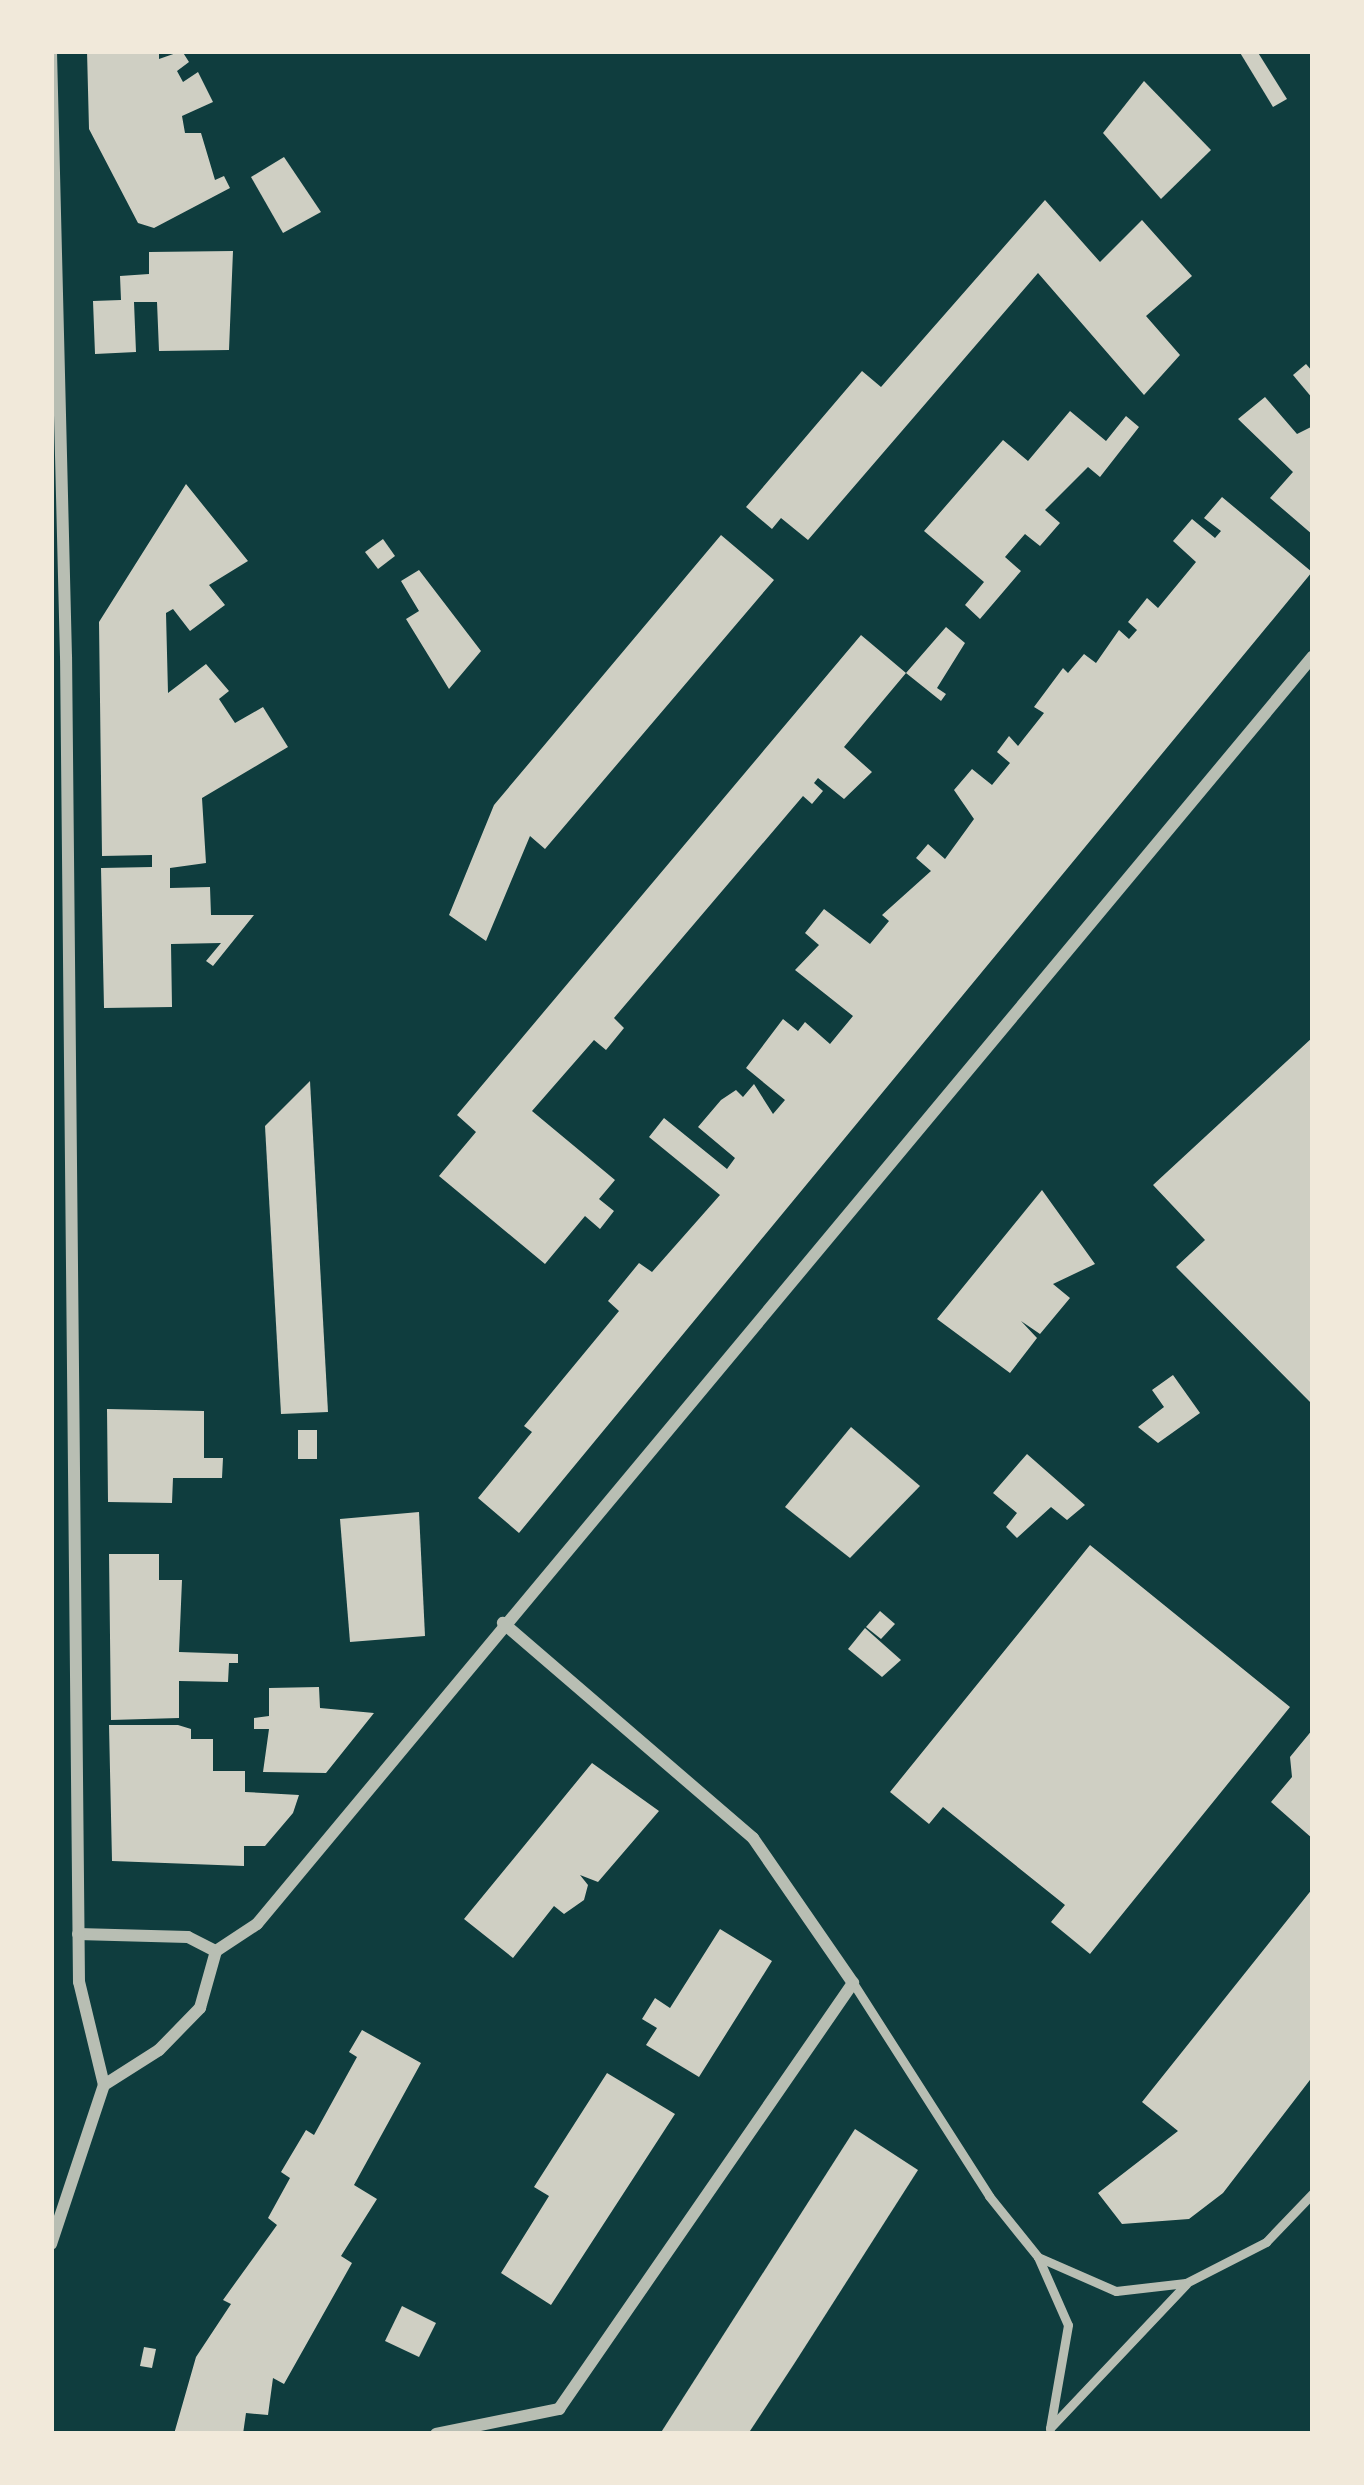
<!DOCTYPE html>
<html>
<head>
<meta charset="utf-8">
<style>
  body { margin:0 }
  #map { position:relative; width:1364px; height:2485px; overflow:hidden; background:#0f3d3e; font-family:Barlow,sans-serif }
  div>[style] { position:absolute }
  [style*='--x'] { left:calc(var(--x)*1px); top:calc(var(--y)*1px); width:calc(var(--w)*1px); rotate:calc(var(--a)*1deg) }
  .building>* { inset:0; background:#cfcfc3 }
  .service>* { height:9px; margin:-4.5px; padding:0 4.5px; transform-origin:4.5px; border-radius:4.5px; background:#b8beb3 }
  .minor>* { height:12px; margin:-6px; padding:0 6px; transform-origin:6px; border-radius:6px; background:#b8beb3 }
  span { translate:-50% -50%; white-space:nowrap; text-align:center; line-height:1.15; -webkit-text-stroke:12px #f1e9da; paint-order:stroke }
  .frame { position:absolute; inset:0; border:54px solid #f1e9da; pointer-events:none }
</style>
</head>
<body>
<div id="map">
  <div class="building">
    <div style="clip-path:polygon(87px 51px,159px 51px,159px 59px,182px 51px,189px 62px,177px 71px,183px 82px,198px 72px,213px 102px,182px 116px,185px 133px,201px 133px,215px 180px,224px 176px,230px 188px,154px 228px,138px 223px,89px 129px)"></div>
    <div style="clip-path:polygon(1239px 51px,1257px 51px,1287px 99px,1273px 107px)"></div>
    <div style="clip-path:polygon(1144px 81px,1211px 150px,1161px 199px,1103px 133px)"></div>
    <div style="clip-path:polygon(284px 157px,321px 212px,283px 233px,251px 177px)"></div>
    <div style="clip-path:polygon(1045px 200px,1100px 262px,1142px 220px,1192px 276px,1146px 316px,1180px 355px,1144px 395px,1038px 273px,808px 540px,781px 518px,772px 529px,746px 507px,862px 371px,881px 387px)"></div>
    <div style="clip-path:polygon(233px 251px,229px 350px,159px 351px,157px 302px,134px 302px,136px 352px,95px 354px,93px 301px,121px 300px,120px 276px,149px 274px,149px 252px)"></div>
    <div style="clip-path:polygon(1306px 364px,1313px 372px,1313px 399px,1293px 375px)"></div>
    <div style="clip-path:polygon(1265px 397px,1297px 434px,1313px 426px,1313px 535px,1270px 498px,1293px 472px,1238px 419px)"></div>
    <div style="clip-path:polygon(1070px 411px,1106px 441px,1126px 416px,1139px 427px,1100px 477px,1088px 467px,1045px 510px,1060px 523px,1040px 546px,1025px 534px,1005px 557px,1021px 571px,980px 619px,965px 605px,984px 582px,924px 531px,1003px 440px,1028px 461px)"></div>
    <div style="clip-path:polygon(186px 484px,248px 561px,209px 585px,225px 605px,190px 631px,173px 609px,166px 613px,168px 693px,206px 664px,229px 691px,219px 699px,235px 723px,263px 707px,288px 747px,202px 798px,206px 863px,170px 868px,170px 888px,210px 887px,211px 915px,254px 915px,213px 966px,206px 961px,221px 943px,171px 944px,172px 1007px,104px 1008px,101px 868px,152px 867px,152px 855px,102px 856px,99px 622px)"></div>
    <div style="clip-path:polygon(1222px 497px,1312px 572px,519px 1533px,478px 1498px,532px 1432px,524px 1426px,619px 1311px,608px 1301px,639px 1263px,652px 1272px,720px 1195px,649px 1137px,664px 1118px,727px 1169px,735px 1158px,698px 1127px,721px 1100px,736px 1090px,743px 1097px,754px 1084px,773px 1114px,785px 1100px,746px 1068px,783px 1019px,798px 1031px,805px 1022px,830px 1044px,853px 1016px,795px 970px,819px 945px,805px 933px,824px 909px,870px 944px,889px 921px,882px 915px,931px 871px,916px 858px,928px 844px,945px 859px,974px 819px,954px 790px,972px 769px,992px 785px,1010px 763px,997px 752px,1009px 736px,1018px 746px,1025px 737px,1044px 713px,1034px 707px,1063px 668px,1068px 673px,1084px 654px,1096px 663px,1119px 630px,1129px 639px,1137px 630px,1128px 622px,1147px 598px,1158px 608px,1196px 562px,1173px 541px,1192px 519px,1215px 538px,1221px 531px,1204px 518px)"></div>
    <div style="clip-path:polygon(721px 535px,774px 580px,545px 849px,530px 836px,486px 941px,449px 915px,494px 805px)"></div>
    <div style="clip-path:polygon(383px 539px,395px 556px,378px 569px,365px 552px)"></div>
    <div style="clip-path:polygon(419px 570px,481px 651px,449px 689px,406px 619px,419px 611px,401px 581px)"></div>
    <div style="clip-path:polygon(946px 627px,965px 643px,937px 688px,946px 694px,941px 701px,906px 673px)"></div>
    <div style="clip-path:polygon(861px 635px,906px 673px,844px 747px,872px 772px,844px 799px,818px 778px,814px 783px,823px 791px,812px 804px,803px 796px,614px 1018px,624px 1028px,606px 1050px,594px 1040px,532px 1111px,615px 1180px,599px 1199px,614px 1211px,600px 1229px,585px 1216px,545px 1264px,439px 1176px,476px 1132px,457px 1115px)"></div>
    <div style="clip-path:polygon(1313px 1037px,1313px 1405px,1176px 1267px,1205px 1240px,1153px 1185px)"></div>
    <div style="clip-path:polygon(310px 1081px,328px 1412px,281px 1414px,265px 1126px)"></div>
    <div style="clip-path:polygon(1042px 1190px,1095px 1264px,1053px 1284px,1070px 1298px,1040px 1334px,1021px 1321px,1037px 1338px,1010px 1373px,937px 1319px)"></div>
    <div style="clip-path:polygon(1173px 1375px,1200px 1413px,1158px 1443px,1138px 1427px,1164px 1407px,1152px 1390px)"></div>
    <div style="clip-path:polygon(107px 1409px,204px 1411px,204px 1458px,223px 1458px,222px 1478px,173px 1478px,172px 1503px,108px 1502px)"></div>
    <div style="clip-path:polygon(851px 1427px,920px 1486px,850px 1558px,785px 1507px)"></div>
    <div style="clip-path:polygon(298px 1430px,317px 1430px,317px 1459px,298px 1459px)"></div>
    <div style="clip-path:polygon(1027px 1454px,1085px 1505px,1067px 1520px,1051px 1507px,1017px 1538px,1006px 1527px,1017px 1513px,993px 1493px)"></div>
    <div style="clip-path:polygon(419px 1512px,425px 1636px,350px 1642px,340px 1519px)"></div>
    <div style="clip-path:polygon(1090px 1545px,1290px 1707px,1090px 1954px,1051px 1922px,1065px 1905px,943px 1807px,929px 1824px,890px 1792px)"></div>
    <div style="clip-path:polygon(109px 1554px,159px 1554px,159px 1580px,182px 1580px,179px 1652px,238px 1654px,238px 1663px,229px 1663px,228px 1682px,179px 1681px,179px 1718px,111px 1720px)"></div>
    <div style="clip-path:polygon(880px 1611px,895px 1624px,881px 1639px,866px 1627px)"></div>
    <div style="clip-path:polygon(865px 1628px,901px 1660px,882px 1677px,848px 1649px)"></div>
    <div style="clip-path:polygon(319px 1687px,320px 1708px,374px 1713px,326px 1773px,263px 1772px,269px 1729px,254px 1729px,254px 1718px,269px 1716px,269px 1688px)"></div>
    <div style="clip-path:polygon(109px 1725px,178px 1725px,191px 1729px,191px 1739px,213px 1739px,213px 1771px,245px 1771px,245px 1792px,299px 1795px,293px 1813px,265px 1846px,244px 1846px,244px 1866px,112px 1861px)"></div>
    <div style="clip-path:polygon(1313px 1729px,1313px 1839px,1271px 1802px,1292px 1777px,1290px 1757px)"></div>
    <div style="clip-path:polygon(592px 1763px,659px 1811px,598px 1882px,580px 1875px,588px 1885px,584px 1900px,564px 1914px,554px 1906px,513px 1958px,464px 1919px)"></div>
    <div style="clip-path:polygon(1313px 1888px,1313px 2076px,1223px 2193px,1189px 2219px,1122px 2224px,1098px 2193px,1178px 2131px,1142px 2102px)"></div>
    <div style="clip-path:polygon(720px 1929px,772px 1961px,699px 2077px,646px 2045px,657px 2028px,642px 2019px,655px 1998px,670px 2008px)"></div>
    <div style="clip-path:polygon(362px 2030px,421px 2063px,354px 2185px,377px 2199px,341px 2256px,352px 2263px,284px 2384px,273px 2378px,268px 2415px,246px 2413px,243px 2434px,174px 2434px,196px 2357px,231px 2304px,223px 2300px,277px 2225px,268px 2218px,290px 2178px,281px 2172px,306px 2130px,314px 2135px,357px 2057px,349px 2052px)"></div>
    <div style="clip-path:polygon(607px 2073px,675px 2114px,551px 2305px,501px 2273px,549px 2196px,534px 2187px)"></div>
    <div style="clip-path:polygon(855px 2129px,918px 2170px,794px 2364px,748px 2434px,660px 2434px)"></div>
    <div style="clip-path:polygon(402px 2306px,436px 2323px,419px 2357px,385px 2341px)"></div>
    <div style="clip-path:polygon(144px 2347px,156px 2349px,152px 2368px,140px 2366px)"></div>
  </div>
  <div class="service">
    <div style="--x:853;--y:1983;--w:253;--a:57.4"></div>
    <div style="--x:989;--y:2196;--w:78;--a:51.2"></div>
    <div style="--x:1038;--y:2257;--w:85;--a:23.6"></div>
    <div style="--x:1116;--y:2291;--w:70;--a:-6.5"></div>
    <div style="--x:1186;--y:2283;--w:90;--a:-27.1"></div>
    <div style="--x:1266;--y:2242;--w:68;--a:-46.2"></div>
    <div style="--x:1038;--y:2257;--w:74;--a:66.2"></div>
    <div style="--x:1068;--y:2325;--w:105;--a:99.9"></div>
    <div style="--x:1050;--y:2428;--w:198;--a:-46.6"></div>
  </div>
  <div class="minor">
    <div style="--x:78;--y:1934;--w:110;--a:1.6"></div>
    <div style="--x:188;--y:1937;--w:31;--a:27"></div>
    <div style="--x:216;--y:1951;--w:49;--a:-33.4"></div>
    <div style="--x:257;--y:1924;--w:1650;--a:-50.21"></div>
    <div style="--x:104;--y:2085;--w:65;--a:-32.5"></div>
    <div style="--x:159;--y:2050;--w:59;--a:-45.7"></div>
    <div style="--x:200;--y:2008;--w:59;--a:-74.3"></div>
    <div style="--x:51;--y:2244;--w:168;--a:-71.6"></div>
    <div style="--x:104;--y:2085;--w:106;--a:-103.6"></div>
    <div style="--x:79;--y:1982;--w:1325;--a:-90.56"></div>
    <div style="--x:66;--y:657;--w:606;--a:-91.42"></div>
    <div style="--x:436;--y:2434;--w:126;--a:-11.5"></div>
    <div style="--x:559;--y:2409;--w:518;--a:-55.39"></div>
    <div style="--x:853;--y:1983;--w:176;--a:-124.6"></div>
    <div style="--x:753;--y:1838;--w:330;--a:-139.3"></div>
  </div>
  <div class="frame"></div>
</div>
</body>
</html>
